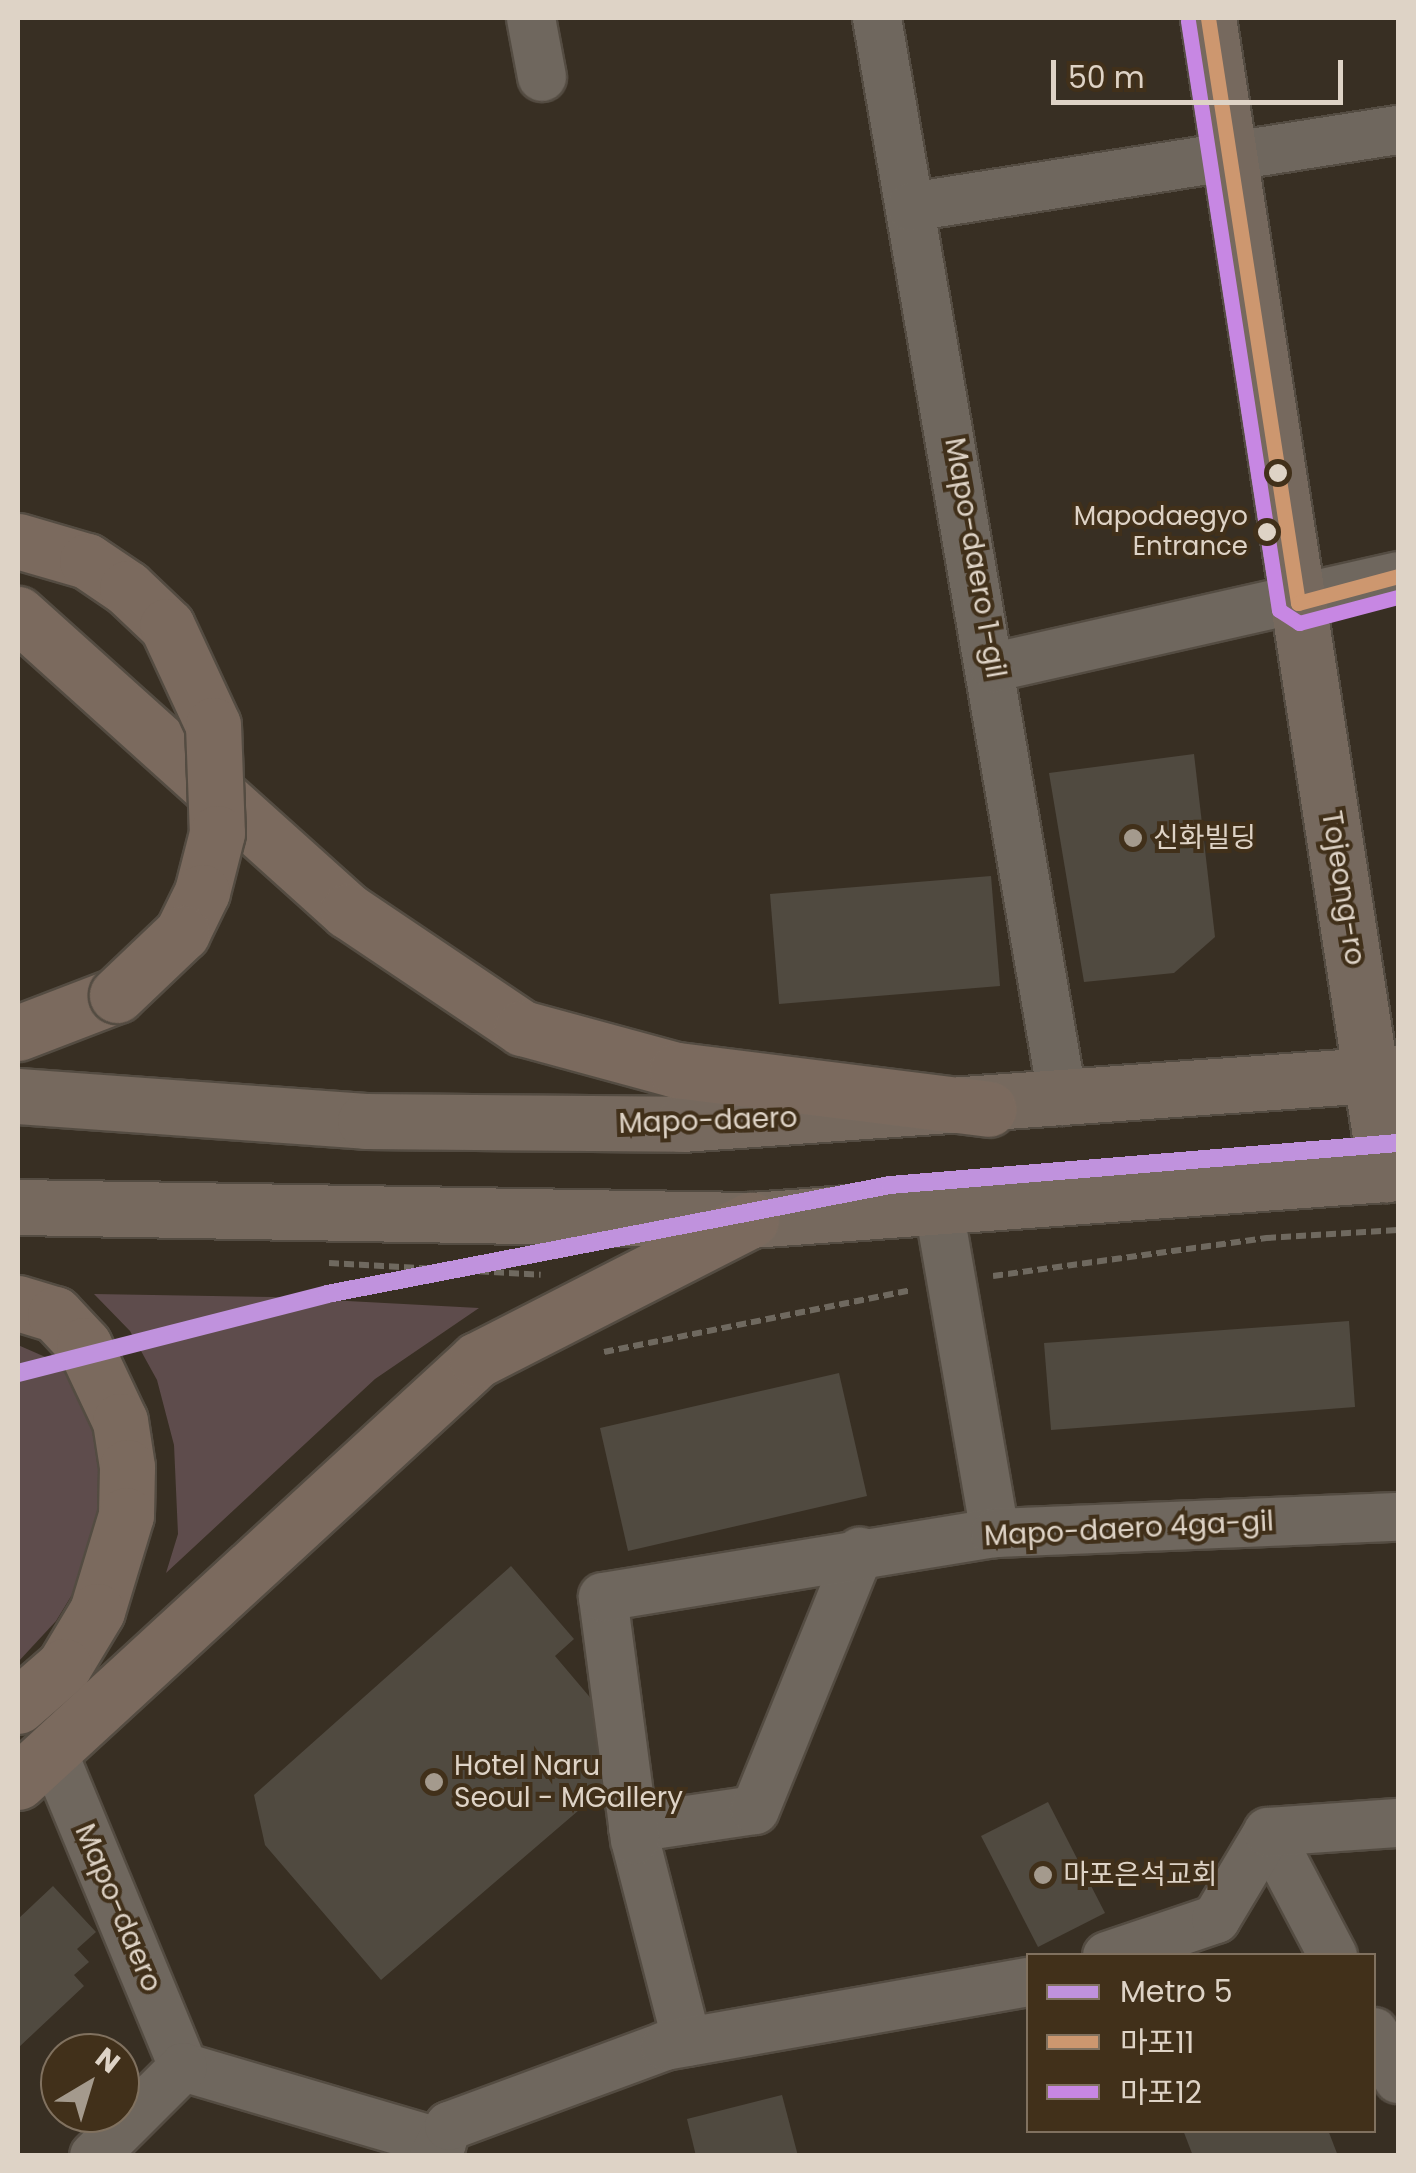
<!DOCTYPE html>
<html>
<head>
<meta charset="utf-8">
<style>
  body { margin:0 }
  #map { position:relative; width:1416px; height:2173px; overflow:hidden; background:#382f23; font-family:Poppins,"Noto Sans KR",sans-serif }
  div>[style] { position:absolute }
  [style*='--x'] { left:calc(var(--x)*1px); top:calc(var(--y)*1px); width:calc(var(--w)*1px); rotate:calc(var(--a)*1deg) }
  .green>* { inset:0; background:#5e4c4c }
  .building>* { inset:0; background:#504a40 }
  .path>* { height:6px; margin-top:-3px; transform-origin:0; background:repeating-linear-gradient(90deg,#6f695f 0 10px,transparent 0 15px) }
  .roads { filter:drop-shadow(2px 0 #544c42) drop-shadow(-2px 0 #544c42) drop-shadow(0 2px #544c42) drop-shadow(0 -2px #544c42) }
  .minor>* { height:48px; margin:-24px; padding:0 24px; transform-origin:24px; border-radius:24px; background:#6f675e }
  .major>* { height:55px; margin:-27.5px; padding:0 27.5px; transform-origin:27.5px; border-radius:27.5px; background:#76695e }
  .highway>* { height:55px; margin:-27.5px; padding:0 27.5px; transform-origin:27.5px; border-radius:27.5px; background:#7b6a5e }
  .bridges { filter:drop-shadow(2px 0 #544c42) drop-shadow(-2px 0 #544c42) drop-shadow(0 2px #544c42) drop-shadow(0 -2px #544c42) }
  .highway-bridge>* { height:55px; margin:-27.5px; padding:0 27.5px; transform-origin:27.5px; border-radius:27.5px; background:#7b6a5e }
  .bus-1>* { height:15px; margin:-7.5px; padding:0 7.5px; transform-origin:7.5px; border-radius:7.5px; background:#cd976f }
  .bus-2>* { height:15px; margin:-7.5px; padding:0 7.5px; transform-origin:7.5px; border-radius:7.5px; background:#c787e3 }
  .metro-1>* { height:18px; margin:-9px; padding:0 9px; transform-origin:9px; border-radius:9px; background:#c092dd }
  .dots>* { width:28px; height:28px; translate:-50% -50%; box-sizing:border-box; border:5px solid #41301a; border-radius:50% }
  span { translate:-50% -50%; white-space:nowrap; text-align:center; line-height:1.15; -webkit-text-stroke:8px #41301a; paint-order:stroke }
  .bus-label { font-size:26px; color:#ded3c6 }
  .right { translate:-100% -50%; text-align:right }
  .street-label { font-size:28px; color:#ded3c6 }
  .poi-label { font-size:28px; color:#ded3c6 }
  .left { translate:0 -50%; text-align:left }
  .frame { position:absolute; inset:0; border:20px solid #ded3c6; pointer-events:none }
  .legend { position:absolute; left:1026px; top:1953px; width:350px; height:180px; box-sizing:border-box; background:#41301a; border:2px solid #80715f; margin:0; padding:12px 18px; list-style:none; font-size:30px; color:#ded3c6 }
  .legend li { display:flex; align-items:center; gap:20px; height:50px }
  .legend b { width:50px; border:2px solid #80715f }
  .north { position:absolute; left:40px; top:2033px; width:100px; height:100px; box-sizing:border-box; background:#41301a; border:2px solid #80715f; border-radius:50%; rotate:38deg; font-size:28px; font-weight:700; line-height:40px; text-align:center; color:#ded3c6 }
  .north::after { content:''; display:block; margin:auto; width:35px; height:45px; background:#a49a8d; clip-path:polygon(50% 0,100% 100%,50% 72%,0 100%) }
  .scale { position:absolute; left:1051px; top:60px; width:292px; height:45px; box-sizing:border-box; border:5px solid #ded3c6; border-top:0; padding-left:12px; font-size:30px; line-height:35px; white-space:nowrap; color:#ded3c6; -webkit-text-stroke:8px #41301a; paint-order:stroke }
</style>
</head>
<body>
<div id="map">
  <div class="green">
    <div style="clip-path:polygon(94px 1294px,272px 1297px,479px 1308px,375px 1379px,166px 1573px,178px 1534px,174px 1445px,157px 1380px,130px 1331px)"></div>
    <div style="clip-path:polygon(18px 1345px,75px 1370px,109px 1474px,95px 1557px,56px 1621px,18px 1662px)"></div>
  </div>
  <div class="building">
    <div style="clip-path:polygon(1194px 754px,1215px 937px,1174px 973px,1084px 982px,1049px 773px)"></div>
    <div style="clip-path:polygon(991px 876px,1000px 986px,779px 1004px,770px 894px)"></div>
    <div style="clip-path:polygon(1349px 1321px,1355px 1407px,1051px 1430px,1044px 1343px)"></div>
    <div style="clip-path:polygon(839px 1373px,867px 1496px,628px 1551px,600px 1428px)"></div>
    <div style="clip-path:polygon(511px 1566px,574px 1639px,555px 1656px,605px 1715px,614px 1780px,381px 1980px,265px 1845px,254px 1795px)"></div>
    <div style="clip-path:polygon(1048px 1802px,1105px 1913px,1038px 1947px,981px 1836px)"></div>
    <div style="clip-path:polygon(53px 1886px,96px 1932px,77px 1949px,89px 1962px,74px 1975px,84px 1986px,18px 2048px,18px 1919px)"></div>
    <div style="clip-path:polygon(782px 2095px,798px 2156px,696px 2156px,687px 2119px)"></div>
    <div style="clip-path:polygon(1183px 2130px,1328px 2130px,1338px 2156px,1193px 2156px)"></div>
  </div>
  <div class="path">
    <div style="--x:329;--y:1263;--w:212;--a:3.2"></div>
    <div style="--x:993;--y:1276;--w:276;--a:-7.9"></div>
    <div style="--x:1266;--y:1238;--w:132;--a:-3.5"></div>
    <div style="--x:604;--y:1352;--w:314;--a:-11.4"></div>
  </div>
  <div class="roads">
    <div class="minor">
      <div style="--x:531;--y:18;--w:60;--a:79.4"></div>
      <div style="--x:877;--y:18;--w:1099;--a:80.25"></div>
      <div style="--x:911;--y:207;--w:493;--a:-9"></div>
      <div style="--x:995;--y:667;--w:413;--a:-12.7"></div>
      <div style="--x:939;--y:1209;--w:329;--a:80.2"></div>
      <div style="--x:52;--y:1750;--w:343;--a:67.5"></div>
      <div style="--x:633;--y:1828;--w:123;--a:-8.4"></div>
      <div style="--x:755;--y:1810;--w:279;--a:-67.9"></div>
      <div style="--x:1268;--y:1832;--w:140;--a:62.3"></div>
      <div style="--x:1107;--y:1956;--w:115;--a:-18.7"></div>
      <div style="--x:1216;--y:1919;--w:101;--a:-59.1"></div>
      <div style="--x:1268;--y:1832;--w:130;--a:-4"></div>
      <div style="--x:1374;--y:2032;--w:53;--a:62.9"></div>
      <div style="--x:687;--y:2042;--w:209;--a:-104.4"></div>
      <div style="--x:635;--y:1840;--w:245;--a:-97.5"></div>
      <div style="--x:603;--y:1597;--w:397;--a:-9.3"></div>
      <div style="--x:995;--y:1533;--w:403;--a:-2.3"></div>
      <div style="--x:183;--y:2067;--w:270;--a:16.4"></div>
      <div style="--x:94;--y:2156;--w:126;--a:-45"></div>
      <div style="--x:434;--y:2156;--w:34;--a:-63"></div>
      <div style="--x:449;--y:2126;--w:230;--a:-20.3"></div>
      <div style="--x:665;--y:2046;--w:369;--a:-10"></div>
    </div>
    <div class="major">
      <div style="--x:1208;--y:18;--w:1170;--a:81.25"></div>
      <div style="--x:18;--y:1096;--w:348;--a:4.1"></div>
      <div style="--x:365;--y:1121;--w:317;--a:0.5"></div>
      <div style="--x:682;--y:1124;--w:718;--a:-4.07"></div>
      <div style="--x:18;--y:1207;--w:733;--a:1.02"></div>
      <div style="--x:751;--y:1220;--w:649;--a:-4.15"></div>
    </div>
    <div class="highway">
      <div style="--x:18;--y:614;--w:444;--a:42"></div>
      <div style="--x:348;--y:911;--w:210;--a:33.9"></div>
      <div style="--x:522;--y:1028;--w:161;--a:15.2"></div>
      <div style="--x:677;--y:1070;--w:314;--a:7.1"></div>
      <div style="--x:18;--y:1033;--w:106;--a:-21"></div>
      <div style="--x:18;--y:1303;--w:39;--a:17"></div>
      <div style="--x:55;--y:1314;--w:42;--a:46.9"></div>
      <div style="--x:84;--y:1345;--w:84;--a:64.7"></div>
      <div style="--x:120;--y:1421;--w:47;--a:81.3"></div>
      <div style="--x:127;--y:1467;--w:48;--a:91.2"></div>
      <div style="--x:126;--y:1515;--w:100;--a:106.8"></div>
      <div style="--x:97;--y:1611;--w:64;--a:121"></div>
      <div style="--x:64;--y:1666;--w:61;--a:139"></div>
      <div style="--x:18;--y:1782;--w:624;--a:-42.6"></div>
      <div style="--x:477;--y:1360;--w:308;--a:-27.1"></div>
    </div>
  </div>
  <div class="bridges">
    <div class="highway-bridge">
      <div style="--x:18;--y:541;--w:72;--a:16.2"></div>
      <div style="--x:87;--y:561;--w:48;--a:34"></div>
      <div style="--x:127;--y:588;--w:55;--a:43.5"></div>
      <div style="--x:167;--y:626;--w:109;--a:65.1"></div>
      <div style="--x:213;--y:725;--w:108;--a:87.9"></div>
      <div style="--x:217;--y:833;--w:61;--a:104.3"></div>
      <div style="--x:202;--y:892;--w:46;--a:116"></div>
      <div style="--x:182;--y:933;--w:90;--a:136.4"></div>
    </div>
  </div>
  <div class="bus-1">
    <div style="--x:1208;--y:18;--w:592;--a:81.25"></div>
    <div style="--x:1298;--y:603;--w:104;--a:-15.1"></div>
  </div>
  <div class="bus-2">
    <div style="--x:1188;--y:21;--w:596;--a:81.22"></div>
    <div style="--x:1279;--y:610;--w:24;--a:33"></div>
    <div style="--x:1299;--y:623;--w:102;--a:-14.7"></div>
  </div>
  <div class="metro-1">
    <div style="--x:18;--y:1373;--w:319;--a:-14.3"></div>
    <div style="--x:327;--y:1294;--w:573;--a:-10.96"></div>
    <div style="--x:890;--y:1185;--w:510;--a:-4.73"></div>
  </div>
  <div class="dots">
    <div style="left:1278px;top:473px;background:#ded3c6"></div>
    <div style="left:1267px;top:532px;background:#ded3c6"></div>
    <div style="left:1133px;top:838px;background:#a49a8d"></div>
    <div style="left:434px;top:1782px;background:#a49a8d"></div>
    <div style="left:1043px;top:1875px;background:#a49a8d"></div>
  </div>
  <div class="bus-label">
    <span class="right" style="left:1248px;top:532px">Mapodaegyo<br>Entrance</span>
  </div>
  <div class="street-label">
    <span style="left:975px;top:558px;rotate:80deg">Mapo-daero 1-gil</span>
    <span style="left:1343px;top:888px;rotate:81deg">Tojeong-ro</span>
    <span style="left:708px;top:1121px;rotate:-2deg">Mapo-daero</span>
    <span style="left:1129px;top:1529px;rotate:-3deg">Mapo-daero 4ga-gil</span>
    <span style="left:118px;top:1908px;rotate:67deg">Mapo-daero</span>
  </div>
  <div class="poi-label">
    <span class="left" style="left:1153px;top:838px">신화빌딩</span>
    <span class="left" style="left:454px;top:1782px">Hotel Naru<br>Seoul - MGallery</span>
    <span class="left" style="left:1063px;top:1875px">마포은석교회</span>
  </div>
  <div class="frame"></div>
  <ul class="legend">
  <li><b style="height:12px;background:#c092dd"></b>Metro 5</li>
  <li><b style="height:12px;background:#cd976f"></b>마포11</li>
  <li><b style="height:12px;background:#c787e3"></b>마포12</li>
  </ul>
  <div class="north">N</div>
  <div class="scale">50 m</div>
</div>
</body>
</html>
